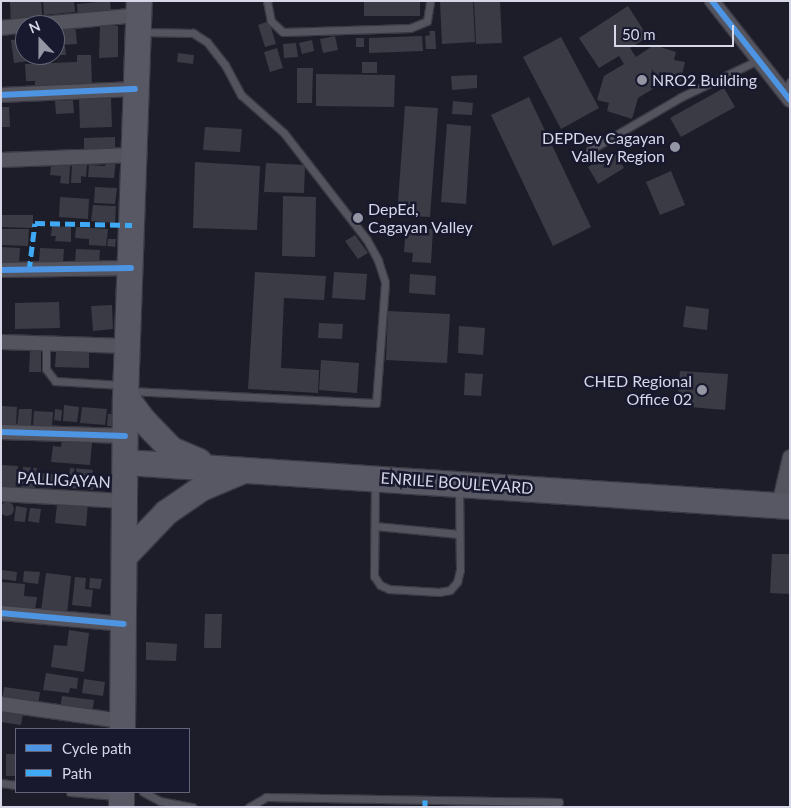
<!DOCTYPE html>
<html>
<head>
<meta charset="utf-8">
<style>
  body { margin:0 }
  #map { position:relative; width:791px; height:808px; overflow:hidden; background:#1d1d29; font-family:Lato,sans-serif }
  div>[style] { position:absolute }
  [style*='--x'] { left:calc(var(--x)*1px); top:calc(var(--y)*1px); width:calc(var(--w)*1px); rotate:calc(var(--a)*1deg) }
  .building>* { inset:0; background:#3b3b46 }
  .round { border-radius:50% }
  .roads { filter:drop-shadow(1px 0 #3a3944) drop-shadow(-1px 0 #3a3944) drop-shadow(0 1px #3a3944) drop-shadow(0 -1px #3a3944) }
  .lane>* { height:7px; margin:-3.5px; padding:0 3.5px; transform-origin:3.5px; border-radius:3.5px; background:#54545f }
  .street>* { height:14px; margin:-7px; padding:0 7px; transform-origin:7px; border-radius:7px; background:#54545f }
  .highway>* { height:25px; margin:-12.5px; padding:0 12.5px; transform-origin:12.5px; border-radius:12.5px; background:#585865 }
  .quiet>* { height:5px; margin-top:-2.5px; transform-origin:0; background:repeating-linear-gradient(90deg,#3fa9f5 0 10px,transparent 0 15px) }
  .cycleway>* { height:6px; margin:-3px; padding:0 3px; transform-origin:3px; border-radius:3px; background:#4d94e3 }
  .dots>* { width:14px; height:14px; translate:-50% -50%; box-sizing:border-box; border:2px solid #18182e; border-radius:50% }
  span { translate:-50% -50%; white-space:nowrap; text-align:center; line-height:1.15; -webkit-text-stroke:5px #18182e; paint-order:stroke }
  .poi-label { font-size:16px; color:#d6d7e7 }
  .left { translate:0 -50%; text-align:left }
  .right { translate:-100% -50%; text-align:right }
  .street-label { font-size:16px; color:#d6d7e7 }
  .frame { position:absolute; inset:0; border:2px solid #d6d7e7; pointer-events:none }
  .legend { position:absolute; left:15px; top:728px; width:175px; height:65px; box-sizing:border-box; background:#18182e; border:1px solid #646478; margin:0; padding:6px 9px; list-style:none; font-size:15px; color:#d6d7e7 }
  .legend li { display:flex; align-items:center; gap:10px; height:25px }
  .legend b { width:25px; border:1px solid #646478 }
  .north { position:absolute; left:15px; top:15px; width:50px; height:50px; box-sizing:border-box; background:#18182e; border:1px solid #646478; border-radius:50%; rotate:338deg; font-size:14px; font-weight:700; line-height:20px; text-align:center; color:#d6d7e7 }
  .north::after { content:''; display:block; margin:auto; width:18px; height:22px; background:#9596a4; clip-path:polygon(50% 0,100% 100%,50% 72%,0 100%) }
  .scale { position:absolute; left:614px; top:25px; width:120px; height:22px; box-sizing:border-box; border:2px solid #d6d7e7; border-top:0; padding-left:6px; font-size:15px; line-height:18px; white-space:nowrap; color:#d6d7e7; -webkit-text-stroke:4px #18182e; paint-order:stroke }
</style>
</head>
<body>
<div id="map">
  <div class="building">
    <div style="clip-path:polygon(10px 1px,41px 1px,43px 22px,11px 24px)"></div>
    <div style="clip-path:polygon(43px 1px,74px 1px,75px 12px,44px 15px)"></div>
    <div style="clip-path:polygon(110px 1px,111px 12px,78px 18px,77px 4px)"></div>
    <div style="clip-path:polygon(364px 1px,420px 1px,420px 16px,364px 16px)"></div>
    <div style="clip-path:polygon(440px 1px,473px 1px,475px 42px,442px 44px)"></div>
    <div style="clip-path:polygon(474px 1px,500px 1px,502px 43px,476px 44px)"></div>
    <div style="clip-path:polygon(628px 6px,648px 37px,630px 48px,636px 57px,654px 45px,676px 52px,674px 60px,685px 62px,679px 88px,661px 84px,638px 98px,632px 119px,607px 111px,609px 103px,597px 100px,604px 76px,624px 64px,619px 56px,599px 68px,579px 38px)"></div>
    <div style="clip-path:polygon(269px 21px,276px 44px,265px 47px,258px 25px)"></div>
    <div style="clip-path:polygon(75px 23px,77px 44px,61px 45px,60px 24px)"></div>
    <div style="clip-path:polygon(58px 25px,59px 42px,55px 42px,55px 26px)"></div>
    <div style="clip-path:polygon(100px 26px,118px 26px,118px 57px,99px 58px)"></div>
    <div style="clip-path:polygon(429px 31px,435px 31px,436px 49px,426px 49px,425px 36px,430px 35px)"></div>
    <div style="clip-path:polygon(335px 36px,338px 50px,323px 53px,320px 39px)"></div>
    <div style="clip-path:polygon(422px 36px,423px 51px,369px 53px,369px 38px)"></div>
    <div style="clip-path:polygon(561px 37px,599px 108px,561px 129px,523px 57px)"></div>
    <div style="clip-path:polygon(356px 38px,364px 38px,364px 47px,356px 47px)"></div>
    <div style="clip-path:polygon(25px 39px,25px 55px,35px 55px,35px 60px,14px 63px,11px 40px)"></div>
    <div style="clip-path:polygon(312px 40px,314px 51px,302px 54px,299px 43px)"></div>
    <div style="clip-path:polygon(296px 43px,298px 57px,284px 58px,283px 44px)"></div>
    <div style="clip-path:polygon(65px 46px,66px 55px,55px 55px,55px 47px)"></div>
    <div style="clip-path:polygon(277px 48px,283px 68px,270px 72px,264px 52px)"></div>
    <div style="clip-path:polygon(178px 53px,194px 55px,193px 64px,177px 62px)"></div>
    <div style="clip-path:polygon(77px 55px,91px 55px,92px 87px,35px 88px,35px 81px,26px 81px,25px 64px,77px 62px)"></div>
    <div style="clip-path:polygon(362px 62px,377px 62px,377px 73px,362px 73px)"></div>
    <div style="clip-path:polygon(297px 68px,313px 68px,312px 103px,297px 103px)"></div>
    <div style="clip-path:polygon(316px 74px,395px 75px,394px 107px,316px 106px)"></div>
    <div style="clip-path:polygon(477px 75px,477px 88px,452px 90px,451px 76px)"></div>
    <div style="clip-path:polygon(724px 88px,735px 107px,681px 137px,670px 118px)"></div>
    <div style="clip-path:polygon(529px 97px,591px 227px,553px 246px,491px 115px)"></div>
    <div style="clip-path:polygon(111px 98px,112px 127px,80px 128px,79px 99px)"></div>
    <div style="clip-path:polygon(73px 100px,74px 113px,56px 114px,55px 101px)"></div>
    <div style="clip-path:polygon(453px 101px,473px 103px,472px 115px,452px 114px)"></div>
    <div style="clip-path:polygon(405px 106px,438px 108px,430px 217px,397px 215px)"></div>
    <div style="clip-path:polygon(1px 107px,9px 107px,10px 127px,1px 127px)"></div>
    <div style="clip-path:polygon(447px 124px,471px 126px,466px 204px,441px 202px)"></div>
    <div style="clip-path:polygon(205px 127px,242px 129px,240px 152px,203px 150px)"></div>
    <div style="clip-path:polygon(115px 137px,115px 150px,84px 151px,84px 138px)"></div>
    <div style="clip-path:polygon(614px 151px,624px 168px,598px 184px,588px 167px)"></div>
    <div style="clip-path:polygon(106px 158px,116px 159px,114px 178px,88px 177px,89px 165px,105px 166px)"></div>
    <div style="clip-path:polygon(195px 162px,260px 166px,257px 230px,193px 228px)"></div>
    <div style="clip-path:polygon(266px 163px,305px 165px,304px 193px,264px 192px)"></div>
    <div style="clip-path:polygon(72px 164px,87px 165px,86px 177px,81px 176px,81px 183px,71px 183px)"></div>
    <div style="clip-path:polygon(51px 165px,70px 166px,69px 184px,60px 183px,61px 176px,50px 175px)"></div>
    <div style="clip-path:polygon(671px 171px,685px 205px,660px 215px,646px 182px)"></div>
    <div style="clip-path:polygon(95px 187px,117px 188px,115px 204px,94px 203px)"></div>
    <div style="clip-path:polygon(283px 196px,316px 197px,315px 257px,282px 256px)"></div>
    <div style="clip-path:polygon(60px 197px,89px 199px,88px 219px,59px 217px)"></div>
    <div style="clip-path:polygon(93px 205px,116px 206px,115px 223px,91px 221px)"></div>
    <div style="clip-path:polygon(1px 215px,33px 215px,33px 228px,1px 227px)"></div>
    <div style="clip-path:polygon(52px 226px,71px 227px,71px 242px,55px 241px,56px 236px,51px 236px)"></div>
    <div style="clip-path:polygon(76px 227px,108px 229px,106px 246px,89px 245px,89px 239px,75px 238px)"></div>
    <div style="clip-path:polygon(406px 227px,433px 229px,431px 263px,412px 262px,413px 253px,404px 252px)"></div>
    <div style="clip-path:polygon(1px 229px,29px 229px,28px 246px,1px 245px)"></div>
    <div style="clip-path:polygon(355px 235px,368px 253px,358px 259px,345px 241px)"></div>
    <div style="clip-path:polygon(108px 239px,116px 239px,115px 247px,107px 246px)"></div>
    <div style="clip-path:polygon(1px 247px,20px 248px,19px 264px,1px 264px)"></div>
    <div style="clip-path:polygon(40px 248px,64px 249px,63px 263px,39px 262px)"></div>
    <div style="clip-path:polygon(76px 249px,100px 250px,99px 263px,75px 262px)"></div>
    <div style="clip-path:polygon(255px 272px,326px 276px,324px 300px,284px 298px,281px 368px,319px 370px,318px 393px,248px 389px)"></div>
    <div style="clip-path:polygon(334px 272px,367px 274px,365px 300px,332px 298px)"></div>
    <div style="clip-path:polygon(410px 274px,436px 276px,435px 295px,409px 293px)"></div>
    <div style="clip-path:polygon(59px 302px,60px 328px,15px 329px,15px 303px)"></div>
    <div style="clip-path:polygon(112px 305px,113px 329px,93px 331px,91px 306px)"></div>
    <div style="clip-path:polygon(686px 306px,709px 309px,707px 330px,683px 327px)"></div>
    <div style="clip-path:polygon(388px 311px,450px 314px,447px 363px,386px 360px)"></div>
    <div style="clip-path:polygon(319px 323px,343px 324px,342px 339px,318px 338px)"></div>
    <div style="clip-path:polygon(459px 326px,485px 328px,483px 355px,458px 353px)"></div>
    <div style="clip-path:polygon(30px 351px,41px 351px,41px 372px,29px 372px)"></div>
    <div style="clip-path:polygon(56px 352px,89px 352px,89px 368px,55px 367px)"></div>
    <div style="clip-path:polygon(321px 360px,359px 363px,357px 393px,319px 390px)"></div>
    <div style="clip-path:polygon(680px 371px,728px 374px,725px 410px,677px 406px)"></div>
    <div style="clip-path:polygon(465px 373px,483px 374px,481px 396px,464px 395px)"></div>
    <div style="clip-path:polygon(64px 405px,79px 407px,77px 422px,63px 421px)"></div>
    <div style="clip-path:polygon(2px 406px,17px 407px,16px 425px,1px 425px)"></div>
    <div style="clip-path:polygon(82px 407px,107px 409px,105px 425px,80px 423px)"></div>
    <div style="clip-path:polygon(19px 409px,32px 409px,31px 427px,17px 426px)"></div>
    <div style="clip-path:polygon(55px 409px,62px 410px,61px 421px,54px 420px)"></div>
    <div style="clip-path:polygon(34px 411px,53px 412px,52px 427px,33px 426px)"></div>
    <div style="clip-path:polygon(108px 414px,113px 414px,112px 426px,107px 426px)"></div>
    <div style="clip-path:polygon(62px 440px,92px 443px,90px 465px,51px 462px,53px 446px,61px 447px)"></div>
    <div style="clip-path:polygon(1px 465px,18px 466px,16px 489px,1px 488px)"></div>
    <div style="clip-path:polygon(23px 467px,37px 468px,35px 489px,21px 488px)"></div>
    <div style="clip-path:polygon(70px 468px,95px 470px,93px 490px,68px 488px)"></div>
    <div style="clip-path:polygon(40px 473px,55px 474px,54px 488px,39px 487px)"></div>
    <div style="clip-path:polygon(69px 502px,88px 503px,86px 526px,55px 523px,57px 505px,69px 506px)"></div>
    <div class="round" style="left:0;top:502px;width:14px;height:14px"></div>
    <div style="clip-path:polygon(16px 506px,27px 508px,25px 522px,14px 521px)"></div>
    <div style="clip-path:polygon(30px 508px,41px 509px,39px 523px,28px 521px)"></div>
    <div style="clip-path:polygon(772px 554px,790px 554px,790px 594px,770px 593px)"></div>
    <div style="clip-path:polygon(2px 570px,17px 572px,16px 581px,1px 579px)"></div>
    <div style="clip-path:polygon(24px 571px,40px 572px,38px 584px,23px 582px)"></div>
    <div style="clip-path:polygon(46px 573px,71px 576px,67px 614px,41px 611px)"></div>
    <div style="clip-path:polygon(75px 577px,86px 578px,85px 589px,93px 590px,91px 607px,72px 605px)"></div>
    <div style="clip-path:polygon(90px 578px,102px 579px,100px 589px,89px 588px)"></div>
    <div style="clip-path:polygon(1px 582px,25px 584px,24px 596px,37px 597px,35px 609px,1px 605px)"></div>
    <div style="clip-path:polygon(205px 614px,222px 614px,221px 648px,204px 648px)"></div>
    <div style="clip-path:polygon(69px 630px,89px 633px,84px 672px,51px 667px,54px 645px,67px 646px)"></div>
    <div style="clip-path:polygon(146px 642px,177px 644px,176px 661px,146px 660px)"></div>
    <div style="clip-path:polygon(46px 673px,78px 678px,77px 689px,70px 688px,69px 693px,43px 690px)"></div>
    <div style="clip-path:polygon(84px 679px,105px 682px,103px 696px,82px 693px)"></div>
    <div style="clip-path:polygon(4px 687px,40px 692px,38px 706px,2px 701px)"></div>
    <div style="clip-path:polygon(62px 696px,94px 700px,92px 715px,60px 710px)"></div>
    <div style="clip-path:polygon(1px 712px,23px 714px,21px 725px,1px 722px)"></div>
    <div style="clip-path:polygon(6px 754px,16px 754px,16px 776px,6px 776px)"></div>
  </div>
  <div class="roads">
    <div class="lane">
      <div style="--x:267;--y:1;--w:20;--a:79"></div>
      <div style="--x:271;--y:21;--w:16;--a:43"></div>
      <div style="--x:283;--y:32;--w:127;--a:-1.8"></div>
      <div style="--x:410;--y:28;--w:18;--a:-22"></div>
      <div style="--x:427;--y:21;--w:20;--a:-81"></div>
      <div style="--x:784;--y:92;--w:12;--a:-59"></div>
      <div style="--x:590;--y:150;--w:105;--a:-30.2"></div>
      <div style="--x:681;--y:97;--w:83;--a:-25.6"></div>
      <div style="--x:46;--y:345;--w:24;--a:90"></div>
      <div style="--x:46;--y:369;--w:15;--a:53"></div>
      <div style="--x:55;--y:381;--w:67;--a:3.4"></div>
      <div style="--x:130;--y:391;--w:246;--a:2.8"></div>
      <div style="--x:376;--y:403;--w:121;--a:-85.7"></div>
      <div style="--x:385;--y:282;--w:23;--a:-108"></div>
      <div style="--x:378;--y:260;--w:23;--a:-119"></div>
      <div style="--x:367;--y:240;--w:135;--a:-127.8"></div>
      <div style="--x:284;--y:133;--w:57;--a:-138.5"></div>
      <div style="--x:241;--y:95;--w:34;--a:-118"></div>
      <div style="--x:225;--y:65;--w:29;--a:-128"></div>
      <div style="--x:207;--y:42;--w:17;--a:-147"></div>
      <div style="--x:193;--y:33;--w:51;--a:-178.9"></div>
      <div style="--x:375;--y:483;--w:93;--a:90.6"></div>
      <div style="--x:374;--y:576;--w:11;--a:56"></div>
      <div style="--x:380;--y:585;--w:10;--a:24"></div>
      <div style="--x:389;--y:589;--w:50;--a:3.4"></div>
      <div style="--x:439;--y:592;--w:11;--a:-10"></div>
      <div style="--x:450;--y:590;--w:11;--a:-49"></div>
      <div style="--x:457;--y:582;--w:12;--a:-76"></div>
      <div style="--x:460;--y:570;--w:83;--a:-90.7"></div>
      <div style="--x:375;--y:526;--w:84;--a:5.4"></div>
      <div style="--x:1;--y:783;--w:15;--a:8"></div>
      <div style="--x:70;--y:792;--w:46;--a:5"></div>
      <div style="--x:143;--y:792;--w:19;--a:28"></div>
      <div style="--x:160;--y:801;--w:33;--a:11"></div>
      <div style="--x:249;--y:807;--w:20;--a:-30"></div>
      <div style="--x:266;--y:797;--w:293;--a:1"></div>
    </div>
    <div class="street">
      <div style="--x:712;--y:1;--w:126;--a:51.8"></div>
      <div style="--x:30;--y:25;--w:109;--a:-5.2"></div>
      <div style="--x:1;--y:28;--w:24;--a:-7"></div>
      <div style="--x:1;--y:95;--w:134;--a:-2.6"></div>
      <div style="--x:1;--y:160;--w:132;--a:-2.2"></div>
      <div style="--x:1;--y:270;--w:130;--a:-0.9"></div>
      <div style="--x:1;--y:342;--w:126;--a:1.8"></div>
      <div style="--x:1;--y:432;--w:124;--a:1.8"></div>
      <div style="--x:1;--y:494;--w:123;--a:3.3"></div>
      <div style="--x:779;--y:505;--w:49;--a:-77.1"></div>
      <div style="--x:1;--y:613;--w:123;--a:5.1"></div>
      <div style="--x:1;--y:704;--w:121;--a:8.1"></div>
    </div>
    <div class="highway">
      <div style="--x:125;--y:396;--w:30;--a:53"></div>
      <div style="--x:143;--y:420;--w:40;--a:46"></div>
      <div style="--x:171;--y:449;--w:30;--a:23"></div>
      <div style="--x:125;--y:462;--w:666;--a:3.79"></div>
      <div style="--x:124;--y:556;--w:61;--a:-46.3"></div>
      <div style="--x:166;--y:512;--w:42;--a:-34.4"></div>
      <div style="--x:201;--y:488;--w:43;--a:-23"></div>
      <div style="--x:122;--y:729;--w:333;--a:-89.5"></div>
      <div style="--x:125;--y:396;--w:395;--a:-88"></div>
      <div style="--x:121;--y:807;--w:15;--a:-90"></div>
    </div>
  </div>
  <div class="quiet">
    <div style="--x:29;--y:271;--w:48;--a:-82.9"></div>
    <div style="--x:35;--y:223;--w:97;--a:1.2"></div>
    <div style="--x:425;--y:807;--w:7;--a:-90"></div>
  </div>
  <div class="cycleway">
    <div style="--x:712;--y:1;--w:126;--a:51.8"></div>
    <div style="--x:1;--y:95;--w:134;--a:-2.6"></div>
    <div style="--x:1;--y:270;--w:130;--a:-0.9"></div>
    <div style="--x:1;--y:432;--w:124;--a:1.8"></div>
    <div style="--x:1;--y:613;--w:123;--a:5.1"></div>
  </div>
  <div class="dots">
    <div style="left:642px;top:80px;background:#9596a4"></div>
    <div style="left:675px;top:147px;background:#9596a4"></div>
    <div style="left:358px;top:218px;background:#9596a4"></div>
    <div style="left:702px;top:390px;background:#9596a4"></div>
  </div>
  <div class="poi-label">
    <span class="left" style="left:652px;top:80px">NRO2 Building</span>
    <span class="right" style="left:665px;top:147px">DEPDev Cagayan<br>Valley Region</span>
    <span class="left" style="left:368px;top:218px">DepEd,<br>Cagayan Valley</span>
    <span class="right" style="left:692px;top:390px">CHED Regional<br>Office 02</span>
  </div>
  <div class="street-label">
    <span style="left:64px;top:480px;rotate:3deg">PALLIGAYAN</span>
    <span style="left:457px;top:483px;rotate:4deg">ENRILE BOULEVARD</span>
  </div>
  <div class="frame"></div>
  <ul class="legend">
  <li><b style="height:6px;background:#4d94e3"></b>Cycle path</li>
  <li><b style="height:6px;background:#3fa9f5"></b>Path</li>
  </ul>
  <div class="north">N</div>
  <div class="scale">50 m</div>
</div>
</body>
</html>
